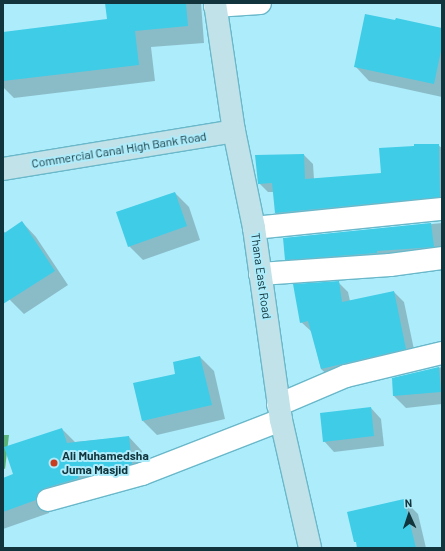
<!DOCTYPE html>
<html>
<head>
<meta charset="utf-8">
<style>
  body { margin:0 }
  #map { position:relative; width:445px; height:551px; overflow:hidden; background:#adecfb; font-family:Barlow,sans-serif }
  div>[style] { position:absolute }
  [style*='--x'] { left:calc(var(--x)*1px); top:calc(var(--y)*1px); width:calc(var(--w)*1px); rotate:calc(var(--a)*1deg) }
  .water>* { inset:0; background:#5ab47b }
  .shadow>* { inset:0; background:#0003 }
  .building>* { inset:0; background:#3fcce7 }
  .roads { filter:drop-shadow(1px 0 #69b8ca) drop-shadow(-1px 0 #69b8ca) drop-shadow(0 1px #69b8ca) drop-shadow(0 -1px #69b8ca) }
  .minor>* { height:22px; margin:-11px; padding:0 11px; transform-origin:11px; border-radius:11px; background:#fff }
  .secondary>* { height:22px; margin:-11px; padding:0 11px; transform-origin:11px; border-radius:11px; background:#c1e2e9 }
  .dots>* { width:11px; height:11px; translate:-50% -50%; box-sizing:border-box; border:2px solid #adecfb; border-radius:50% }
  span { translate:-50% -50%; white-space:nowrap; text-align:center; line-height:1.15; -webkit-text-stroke:4px #adecfb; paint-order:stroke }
  .street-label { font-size:12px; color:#12343c }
  .poi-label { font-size:12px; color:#12343c; font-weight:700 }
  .left { translate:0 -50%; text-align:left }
  .frame { position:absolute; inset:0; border:4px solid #12343c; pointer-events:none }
  .north { position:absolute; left:389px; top:495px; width:40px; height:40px; -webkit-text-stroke:3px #adecfb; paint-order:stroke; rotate:357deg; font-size:11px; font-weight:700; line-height:16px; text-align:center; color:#12343c }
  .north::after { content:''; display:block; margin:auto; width:14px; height:18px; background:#12343c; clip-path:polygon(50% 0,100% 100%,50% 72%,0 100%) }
</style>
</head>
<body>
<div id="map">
  <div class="water">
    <div style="clip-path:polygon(3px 435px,9px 435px,5px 469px,3px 468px)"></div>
  </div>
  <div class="shadow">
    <div style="clip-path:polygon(106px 3px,201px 3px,204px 43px,151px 47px,155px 81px,14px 98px,3px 87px,3px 33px,108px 20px)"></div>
    <div style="clip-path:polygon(442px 29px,442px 97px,369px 81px,355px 66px)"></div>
    <div style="clip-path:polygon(438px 145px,442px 148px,442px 206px,285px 222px,276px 213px,274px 192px,268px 192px,259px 183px,256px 156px,304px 155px,313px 164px,314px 179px,382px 174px)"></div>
    <div style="clip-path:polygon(175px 193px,189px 207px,200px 240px,143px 260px,129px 246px)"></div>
    <div style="clip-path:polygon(22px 222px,36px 237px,68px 285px,24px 314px,10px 300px,3px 289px,3px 231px,6px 233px)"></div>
    <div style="clip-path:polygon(442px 223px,442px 252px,295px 268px,286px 259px,284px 239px)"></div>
    <div style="clip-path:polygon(338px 282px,348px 292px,350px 301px,394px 292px,404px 302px,416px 359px,332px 379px,321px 369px,312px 332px,301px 322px)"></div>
    <div style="clip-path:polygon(200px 357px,214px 371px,225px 419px,157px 435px,143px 421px,176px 375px)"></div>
    <div style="clip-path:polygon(442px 367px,442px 404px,406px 408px,394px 396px,393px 379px)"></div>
    <div style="clip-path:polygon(371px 408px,381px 419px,384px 446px,334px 452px,324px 441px)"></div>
    <div style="clip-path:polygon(62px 429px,75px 442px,129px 437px,142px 451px,145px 477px,52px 505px,49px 513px,3px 529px,3px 479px,15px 475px)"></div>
    <div style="clip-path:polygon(404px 500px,418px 514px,426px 548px,358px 548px)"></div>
  </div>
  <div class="building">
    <div style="clip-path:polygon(105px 3px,186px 3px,188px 26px,135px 31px,139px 65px,3px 81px,3px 32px,107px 19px)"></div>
    <div style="clip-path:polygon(365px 14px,395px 20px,396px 18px,442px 28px,442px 46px,434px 84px,354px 67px)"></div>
    <div style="clip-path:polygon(414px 144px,439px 144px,440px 197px,275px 213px,272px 183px,258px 184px,255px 155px,304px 154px,305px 179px,381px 173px,379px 148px,414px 146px)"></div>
    <div style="clip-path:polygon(175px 192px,187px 226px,128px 247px,116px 212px)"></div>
    <div style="clip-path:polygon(22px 221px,55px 271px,3px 304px,3px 234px)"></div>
    <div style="clip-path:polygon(431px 223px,434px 247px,377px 251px,377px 253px,285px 260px,283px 238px)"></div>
    <div style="clip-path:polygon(339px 281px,342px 302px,394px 291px,406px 349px,321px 369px,308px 321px,300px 323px,293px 284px)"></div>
    <div style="clip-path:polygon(200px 356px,212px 405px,142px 421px,133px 383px,175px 374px,173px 362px)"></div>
    <div style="clip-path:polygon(439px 367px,441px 392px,393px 396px,392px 378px)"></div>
    <div style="clip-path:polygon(371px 407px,374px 436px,323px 442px,320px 413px)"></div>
    <div style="clip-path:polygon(62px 428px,67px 443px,129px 436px,132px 464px,93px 475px,78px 476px,79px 478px,45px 488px,39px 492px,36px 500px,3px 512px,3px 478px,13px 474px,4px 447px)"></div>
    <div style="clip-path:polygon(404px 499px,416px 548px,357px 548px,356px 542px,354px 542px,347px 512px)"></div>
  </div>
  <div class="roads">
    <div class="minor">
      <div style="--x:215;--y:6;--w:45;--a:-3.8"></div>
      <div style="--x:254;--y:228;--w:189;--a:-5.8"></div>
      <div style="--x:260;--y:274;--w:130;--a:-4"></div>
      <div style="--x:390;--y:265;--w:52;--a:-7.7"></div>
      <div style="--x:278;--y:405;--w:74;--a:-23.1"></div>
      <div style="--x:346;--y:376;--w:99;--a:-13.5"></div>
      <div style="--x:48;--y:500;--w:98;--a:-15.5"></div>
      <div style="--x:142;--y:474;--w:149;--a:-21.2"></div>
    </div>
    <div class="secondary">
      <div style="--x:215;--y:3;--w:129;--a:81.6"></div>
      <div style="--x:234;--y:131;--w:99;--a:78.3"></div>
      <div style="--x:254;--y:228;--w:194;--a:82"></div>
      <div style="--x:281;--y:420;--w:131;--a:77.2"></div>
      <div style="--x:3;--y:169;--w:234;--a:-9.3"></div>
    </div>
  </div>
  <div class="dots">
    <div style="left:54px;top:463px;background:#c83e1f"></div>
  </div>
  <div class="street-label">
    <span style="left:119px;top:150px;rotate:-9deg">Commercial Canal High Bank Road</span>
    <span style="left:261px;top:276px;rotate:82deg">Thana East Road</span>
  </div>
  <div class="poi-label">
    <span class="left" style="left:62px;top:463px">Ali Muhamedsha<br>Juma Masjid</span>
  </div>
  <div class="frame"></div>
  <div class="north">N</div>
</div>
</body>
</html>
